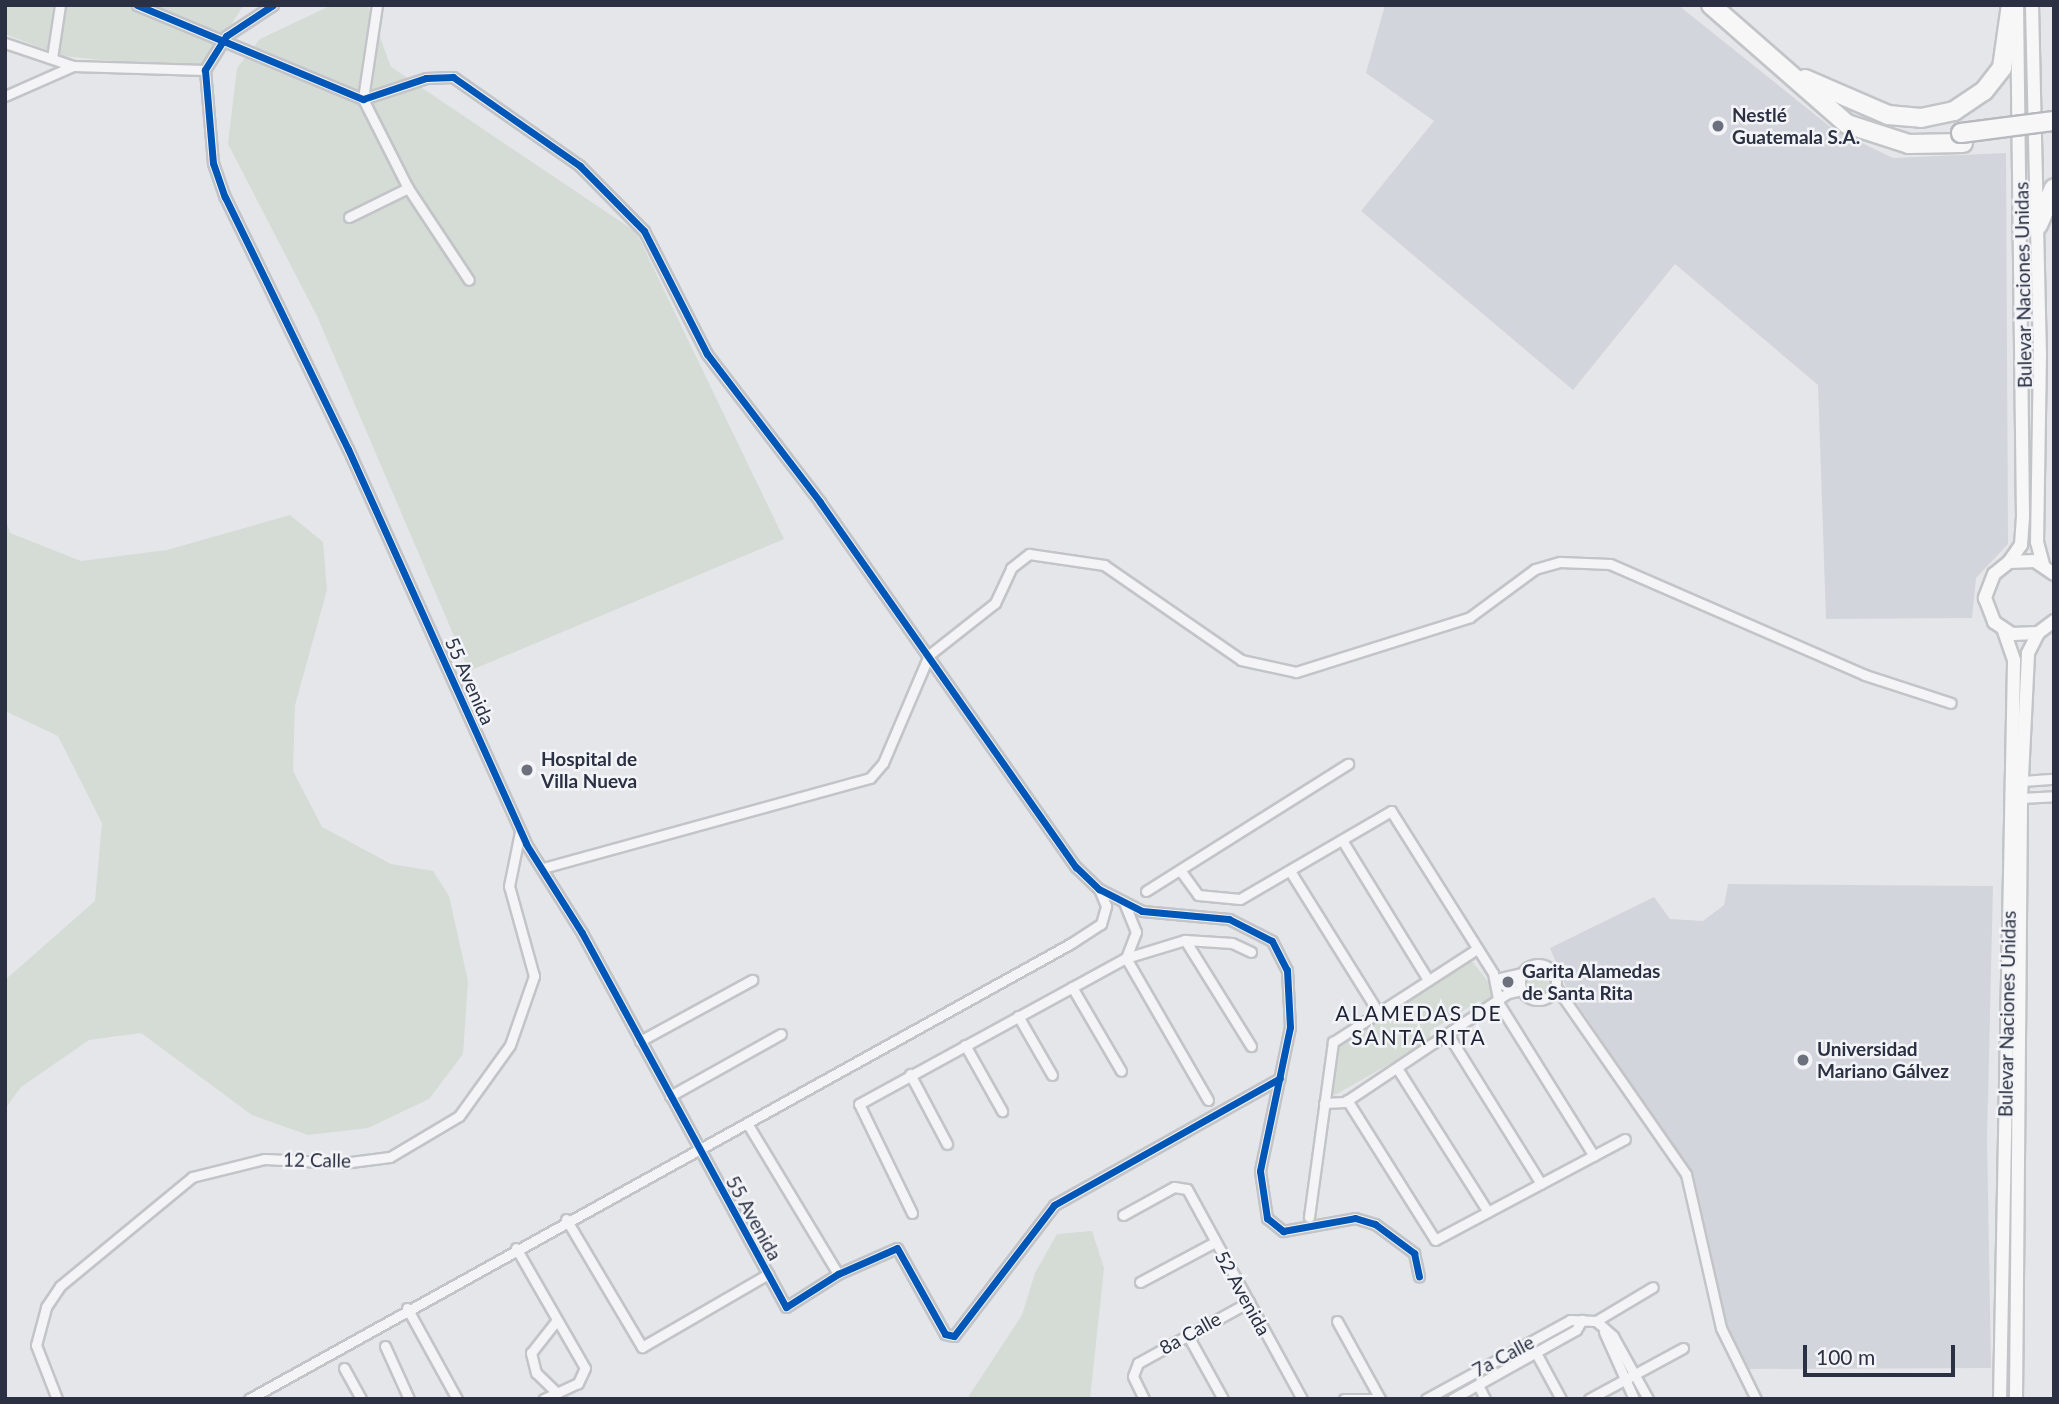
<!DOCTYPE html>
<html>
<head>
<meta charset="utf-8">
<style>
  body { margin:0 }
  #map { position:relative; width:2059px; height:1404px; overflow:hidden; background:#e5e6e9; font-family:Lato,sans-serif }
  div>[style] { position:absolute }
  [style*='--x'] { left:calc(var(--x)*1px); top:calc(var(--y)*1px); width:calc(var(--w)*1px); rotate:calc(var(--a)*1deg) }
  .built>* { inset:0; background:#d3d5dc }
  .green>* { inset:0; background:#d4dcd5 }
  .round { border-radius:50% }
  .roads { filter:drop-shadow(2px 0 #c3c4c7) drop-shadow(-2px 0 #c3c4c7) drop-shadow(0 2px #c3c4c7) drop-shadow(0 -2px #c3c4c7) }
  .street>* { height:9px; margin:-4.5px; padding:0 4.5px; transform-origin:4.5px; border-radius:4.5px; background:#f4f4f6 }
  .street>.ring { margin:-4.5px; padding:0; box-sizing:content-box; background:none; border:9px solid #f4f4f6; border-radius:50% }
  .secondary>* { height:12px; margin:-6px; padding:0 6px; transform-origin:6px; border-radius:6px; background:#f7f7f8 }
  .highway>* { height:18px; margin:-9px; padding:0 9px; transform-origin:9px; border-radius:9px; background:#f7f7f8 }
  .bridges { filter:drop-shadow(2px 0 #b7b9be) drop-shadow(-2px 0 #b7b9be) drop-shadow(0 2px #b7b9be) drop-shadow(0 -2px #b7b9be) }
  .highway-bridge>* { height:18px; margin:-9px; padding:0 9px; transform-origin:9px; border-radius:9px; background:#f7f7f8 }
  .cycleway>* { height:7px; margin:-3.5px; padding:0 3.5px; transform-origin:3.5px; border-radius:3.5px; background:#0057b8 }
  .dots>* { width:19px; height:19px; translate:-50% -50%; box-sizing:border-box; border:4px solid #f3f4f8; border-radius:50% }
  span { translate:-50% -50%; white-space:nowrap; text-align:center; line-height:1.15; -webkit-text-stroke:5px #f3f4f8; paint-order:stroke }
  .poi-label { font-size:19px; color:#2b3143; font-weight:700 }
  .left { translate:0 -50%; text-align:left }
  .street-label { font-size:19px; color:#2b3143 }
  .neighbourhood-label { font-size:21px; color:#1d2234; letter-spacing:2px }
  .frame { position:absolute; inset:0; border:7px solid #2b3143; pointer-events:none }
  .scale { position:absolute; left:1803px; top:1345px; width:152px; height:32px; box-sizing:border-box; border:4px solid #2b3143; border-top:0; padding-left:9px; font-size:21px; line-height:24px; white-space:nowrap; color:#2b3143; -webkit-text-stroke:5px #f3f4f8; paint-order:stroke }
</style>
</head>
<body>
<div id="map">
  <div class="built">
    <div style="clip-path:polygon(1385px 5px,1678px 5px,1833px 129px,1893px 158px,2006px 153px,2008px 544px,1976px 578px,1972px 618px,1826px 619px,1818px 385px,1675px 264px,1573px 390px,1361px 211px,1434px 121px,1366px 73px)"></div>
    <div style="clip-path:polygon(1728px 884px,1993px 886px,1987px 1138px,1991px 1368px,1749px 1369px,1723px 1318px,1690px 1170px,1567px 989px,1550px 948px,1654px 897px,1670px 919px,1703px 921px,1724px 905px)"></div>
  </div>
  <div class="green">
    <div style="clip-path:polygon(5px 5px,244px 5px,201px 70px,63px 56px,5px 34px)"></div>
    <div style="clip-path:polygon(332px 5px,368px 5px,391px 67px,636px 232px,784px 539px,469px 671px,317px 316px,228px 144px,237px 68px,260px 39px)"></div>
    <div style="clip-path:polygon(290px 515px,323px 542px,327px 590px,295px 705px,293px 771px,322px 827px,391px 864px,433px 871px,449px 896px,468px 981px,463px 1054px,429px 1099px,368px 1128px,308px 1135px,252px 1115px,141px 1033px,89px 1040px,21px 1087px,5px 1109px,5px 980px,95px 901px,102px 823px,58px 736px,5px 711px,5px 518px,10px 533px,81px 561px,167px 550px)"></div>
    <div style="clip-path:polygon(1471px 960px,1494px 989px,1488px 1004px,1479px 1001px,1430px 1031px,1430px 1041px,1333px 1096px,1339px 1044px)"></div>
    <div class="round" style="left:1525px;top:968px;width:28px;height:28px"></div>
    <div style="clip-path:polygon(1092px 1231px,1104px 1268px,1090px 1399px,967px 1399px,1022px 1315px,1035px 1273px,1057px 1234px)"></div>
  </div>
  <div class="roads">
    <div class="street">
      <div style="--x:137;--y:5;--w:245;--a:22.6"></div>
      <div style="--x:363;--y:99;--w:66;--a:-18.4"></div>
      <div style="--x:426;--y:78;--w:27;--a:-2"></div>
      <div style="--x:453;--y:77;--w:155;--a:35"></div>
      <div style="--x:580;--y:166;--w:91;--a:45.4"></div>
      <div style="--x:644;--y:231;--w:138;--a:62.9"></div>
      <div style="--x:707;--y:354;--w:186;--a:52.6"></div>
      <div style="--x:820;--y:502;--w:446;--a:55"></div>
      <div style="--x:1076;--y:867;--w:32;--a:44"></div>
      <div style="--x:1099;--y:889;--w:48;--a:27.1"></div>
      <div style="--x:1142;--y:911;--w:87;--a:5.3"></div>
      <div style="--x:1229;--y:919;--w:48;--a:27.1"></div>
      <div style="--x:1272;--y:941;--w:33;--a:63"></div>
      <div style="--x:1287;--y:970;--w:57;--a:87"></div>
      <div style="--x:1290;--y:1027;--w:147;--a:101.8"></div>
      <div style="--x:1260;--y:1171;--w:48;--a:81.5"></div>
      <div style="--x:1267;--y:1218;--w:21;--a:39"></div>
      <div style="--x:1283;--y:1231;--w:73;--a:-10.2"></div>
      <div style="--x:1355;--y:1218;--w:21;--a:17"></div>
      <div style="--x:1375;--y:1224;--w:49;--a:36.6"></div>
      <div style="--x:1414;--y:1253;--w:24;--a:78"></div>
      <div style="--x:273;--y:5;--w:56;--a:146.6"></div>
      <div style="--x:226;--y:36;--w:40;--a:122"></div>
      <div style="--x:205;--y:70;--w:93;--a:85.1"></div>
      <div style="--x:213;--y:163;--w:36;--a:71"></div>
      <div style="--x:225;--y:197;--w:280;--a:64"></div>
      <div style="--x:348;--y:449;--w:433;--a:65.7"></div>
      <div style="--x:526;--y:844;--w:105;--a:57.8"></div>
      <div style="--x:582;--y:933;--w:426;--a:61.4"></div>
      <div style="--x:786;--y:1307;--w:62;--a:-32.4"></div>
      <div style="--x:838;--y:1274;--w:64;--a:-23.8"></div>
      <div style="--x:897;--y:1248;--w:98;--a:60.8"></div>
      <div style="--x:945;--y:1334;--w:9;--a:13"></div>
      <div style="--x:954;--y:1336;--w:165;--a:-52.6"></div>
      <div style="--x:1054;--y:1205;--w:259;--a:-29.3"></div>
      <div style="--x:377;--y:5;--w:95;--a:98.5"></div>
      <div style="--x:363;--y:99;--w:100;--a:63.2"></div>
      <div style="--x:408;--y:188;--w:110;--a:56.5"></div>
      <div style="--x:5;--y:43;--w:72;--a:18.7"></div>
      <div style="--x:73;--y:66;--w:132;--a:1.7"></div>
      <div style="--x:52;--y:58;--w:54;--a:-81.4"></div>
      <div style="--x:5;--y:96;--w:74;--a:-23.8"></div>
      <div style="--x:349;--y:217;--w:66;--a:-26.2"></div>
      <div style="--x:2022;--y:781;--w:32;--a:-4"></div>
      <div style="--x:2021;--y:798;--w:33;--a:-3"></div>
      <div style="--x:1342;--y:840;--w:164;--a:58.4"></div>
      <div style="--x:543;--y:868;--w:339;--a:-15.4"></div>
      <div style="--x:870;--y:778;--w:20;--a:-49"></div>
      <div style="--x:883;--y:763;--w:117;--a:-66.9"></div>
      <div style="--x:929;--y:655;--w:84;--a:-38.2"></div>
      <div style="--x:995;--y:603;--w:38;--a:-65"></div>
      <div style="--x:1011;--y:568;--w:23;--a:-38"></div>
      <div style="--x:1029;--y:554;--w:76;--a:8.3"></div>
      <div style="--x:1104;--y:565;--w:167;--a:34.7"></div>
      <div style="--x:1241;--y:660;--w:56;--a:12.3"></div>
      <div style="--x:1296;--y:672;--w:182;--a:-17.5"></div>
      <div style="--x:1470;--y:617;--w:81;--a:-36.4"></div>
      <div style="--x:1535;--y:569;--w:26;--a:-16"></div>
      <div style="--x:1560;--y:562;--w:50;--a:2.3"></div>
      <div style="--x:1610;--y:564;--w:278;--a:23.5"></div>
      <div style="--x:1865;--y:675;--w:90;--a:18"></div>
      <div style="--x:1180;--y:870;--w:31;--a:54"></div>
      <div style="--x:1198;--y:895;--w:42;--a:5.4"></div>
      <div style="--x:1240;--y:899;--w:175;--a:-30.2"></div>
      <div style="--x:1391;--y:811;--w:191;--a:57.8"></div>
      <div style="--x:1493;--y:973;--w:32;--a:79"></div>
      <div style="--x:1499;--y:1004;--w:179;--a:58"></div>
      <div style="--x:1290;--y:871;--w:166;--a:58"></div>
      <div style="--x:1146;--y:891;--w:239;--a:-32.2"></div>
      <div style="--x:1185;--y:940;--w:47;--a:3.7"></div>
      <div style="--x:1232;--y:943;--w:21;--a:25"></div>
      <div class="ring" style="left:1520px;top:964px;width:27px;height:27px"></div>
      <div style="--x:1496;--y:979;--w:27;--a:-13"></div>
      <div style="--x:1072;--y:987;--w:97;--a:59.7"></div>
      <div style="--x:1556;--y:987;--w:228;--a:55.2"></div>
      <div style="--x:1686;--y:1174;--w:158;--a:77.2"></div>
      <div style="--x:1721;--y:1328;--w:79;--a:63.8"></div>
      <div style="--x:1018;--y:1016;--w:68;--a:60"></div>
      <div style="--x:1449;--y:1036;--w:174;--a:58.1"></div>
      <div style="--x:640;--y:1041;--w:128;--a:-28.6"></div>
      <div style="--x:965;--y:1045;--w:76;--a:60.7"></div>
      <div style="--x:1397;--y:1068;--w:170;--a:57.7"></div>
      <div style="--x:910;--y:1074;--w:79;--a:62.1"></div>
      <div style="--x:670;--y:1096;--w:127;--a:-29.2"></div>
      <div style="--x:1208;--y:1100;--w:164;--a:-120"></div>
      <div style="--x:1126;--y:958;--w:62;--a:-17"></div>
      <div style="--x:1185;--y:940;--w:125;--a:58.1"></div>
      <div style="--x:1347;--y:1100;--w:165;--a:57.8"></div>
      <div style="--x:1435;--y:1240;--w:215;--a:-28"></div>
      <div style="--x:1324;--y:1103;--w:21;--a:-3"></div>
      <div style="--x:1345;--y:1102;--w:196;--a:-33.8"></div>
      <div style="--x:1508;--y:993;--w:14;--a:-12"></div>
      <div style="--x:747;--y:1123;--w:176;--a:58.9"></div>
      <div style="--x:912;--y:1213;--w:121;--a:-115.9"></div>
      <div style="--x:859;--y:1104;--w:304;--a:-28.7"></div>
      <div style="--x:1126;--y:958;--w:28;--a:-69"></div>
      <div style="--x:1136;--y:932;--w:32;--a:-112"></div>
      <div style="--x:1123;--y:1215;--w:58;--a:-28.8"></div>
      <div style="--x:1174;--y:1187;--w:13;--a:9"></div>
      <div style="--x:1187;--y:1189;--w:239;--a:61.3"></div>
      <div style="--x:1309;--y:1217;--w:177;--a:-82.2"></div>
      <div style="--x:1333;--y:1042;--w:171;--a:-32.9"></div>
      <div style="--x:566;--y:1219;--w:149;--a:59.3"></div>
      <div style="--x:642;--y:1347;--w:146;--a:-30.1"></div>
      <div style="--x:516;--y:1248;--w:138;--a:60.1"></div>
      <div style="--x:585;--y:1368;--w:17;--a:115"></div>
      <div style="--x:578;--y:1383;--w:38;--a:155"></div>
      <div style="--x:1140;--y:1282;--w:85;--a:-28.1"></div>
      <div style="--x:407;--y:1308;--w:104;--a:61.2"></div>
      <div style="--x:1337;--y:1321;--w:89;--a:61.1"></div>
      <div style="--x:1596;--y:1321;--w:23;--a:41"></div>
      <div style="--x:1613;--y:1336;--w:72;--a:60.9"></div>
      <div style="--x:1604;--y:1332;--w:73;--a:65.9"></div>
      <div style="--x:1187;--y:1334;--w:74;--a:61"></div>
      <div style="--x:385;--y:1346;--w:58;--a:65.6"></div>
      <div style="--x:1536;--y:1353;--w:52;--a:61.5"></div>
      <div style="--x:344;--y:1368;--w:35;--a:61"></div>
      <div style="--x:1478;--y:1385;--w:16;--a:63"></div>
      <div style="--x:557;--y:1393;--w:29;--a:-136"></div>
      <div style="--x:536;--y:1373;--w:21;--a:-104"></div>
      <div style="--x:531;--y:1353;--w:42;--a:-51.8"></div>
      <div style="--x:57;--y:1399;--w:58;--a:-111.3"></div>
      <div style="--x:36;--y:1345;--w:39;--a:-75"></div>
      <div style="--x:46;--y:1307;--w:25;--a:-56"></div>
      <div style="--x:60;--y:1286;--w:171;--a:-39.5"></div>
      <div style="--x:192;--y:1177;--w:75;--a:-13.9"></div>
      <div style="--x:265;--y:1159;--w:78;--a:2.9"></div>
      <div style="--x:343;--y:1163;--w:47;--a:-7.3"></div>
      <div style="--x:390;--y:1157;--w:80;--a:-30.7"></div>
      <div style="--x:459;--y:1116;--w:87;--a:-54.3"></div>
      <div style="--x:510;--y:1045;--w:73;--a:-70.8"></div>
      <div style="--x:534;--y:976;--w:93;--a:-105.5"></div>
      <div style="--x:509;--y:886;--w:55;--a:-78.5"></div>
      <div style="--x:249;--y:1399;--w:939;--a:-29"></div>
      <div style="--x:1070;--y:944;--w:37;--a:-33"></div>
      <div style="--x:1101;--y:924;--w:19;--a:-74"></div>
      <div style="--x:1106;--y:906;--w:18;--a:-112"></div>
      <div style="--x:1144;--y:1399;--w:25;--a:-116"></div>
      <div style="--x:1133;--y:1376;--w:14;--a:-69"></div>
      <div style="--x:1138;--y:1363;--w:127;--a:-28.8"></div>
      <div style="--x:1344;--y:1399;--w:36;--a:0"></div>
      <div style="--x:1426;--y:1399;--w:164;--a:-28.7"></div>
      <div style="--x:1570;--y:1320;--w:26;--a:2"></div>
      <div style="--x:1596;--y:1321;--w:66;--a:-30.8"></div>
      <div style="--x:1452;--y:1399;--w:142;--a:-29.1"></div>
      <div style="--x:1576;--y:1330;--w:12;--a:-59"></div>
      <div style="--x:1589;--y:1399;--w:107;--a:-28.5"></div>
    </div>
    <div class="secondary">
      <div style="--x:2032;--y:5;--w:348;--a:88.7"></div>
      <div style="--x:2040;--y:353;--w:189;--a:90.9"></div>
      <div style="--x:2037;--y:542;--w:23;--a:75"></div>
      <div style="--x:2009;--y:562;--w:21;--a:-55"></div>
      <div style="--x:2021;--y:545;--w:28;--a:-86"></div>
      <div style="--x:2023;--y:517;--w:511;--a:-90.67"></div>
      <div style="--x:2054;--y:574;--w:23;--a:-146"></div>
      <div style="--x:2035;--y:561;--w:26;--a:178"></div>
      <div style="--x:2009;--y:562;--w:19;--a:141"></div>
      <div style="--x:1994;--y:574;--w:26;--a:111"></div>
      <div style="--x:1985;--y:598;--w:26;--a:69"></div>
      <div style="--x:1994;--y:622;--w:22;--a:34"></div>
      <div style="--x:2012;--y:634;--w:26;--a:-2"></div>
      <div style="--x:2038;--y:633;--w:20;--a:-37"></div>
      <div style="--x:2000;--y:1399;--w:739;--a:-88.91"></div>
      <div style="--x:2014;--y:660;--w:31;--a:-109"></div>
      <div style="--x:2016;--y:1399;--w:601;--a:-89.52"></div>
      <div style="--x:2021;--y:798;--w:145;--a:-87.2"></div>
      <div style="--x:2028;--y:653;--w:22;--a:-63"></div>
    </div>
    <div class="highway">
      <div style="--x:1711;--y:5;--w:181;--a:41.2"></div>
      <div style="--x:1847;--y:124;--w:65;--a:17.9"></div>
      <div style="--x:1909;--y:144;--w:54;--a:-1.1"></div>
      <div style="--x:1805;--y:79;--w:90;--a:23.4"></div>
      <div style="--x:1888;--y:115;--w:33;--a:5"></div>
      <div style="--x:1921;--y:118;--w:34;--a:-12"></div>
      <div style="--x:1954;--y:111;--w:36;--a:-34"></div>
      <div style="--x:1984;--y:91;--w:29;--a:-52"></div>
      <div style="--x:2002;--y:68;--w:64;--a:-81.9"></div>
      <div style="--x:2038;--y:225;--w:40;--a:-66.6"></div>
    </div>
  </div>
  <div class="bridges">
    <div class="highway-bridge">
      <div style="--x:1961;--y:133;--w:94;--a:-7.4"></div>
    </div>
  </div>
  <div class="cycleway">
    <div style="--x:137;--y:5;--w:245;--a:22.6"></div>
    <div style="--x:363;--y:99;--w:66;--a:-18.4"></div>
    <div style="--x:426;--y:78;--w:27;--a:-2"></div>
    <div style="--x:453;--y:77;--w:155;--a:35"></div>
    <div style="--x:580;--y:166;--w:91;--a:45.4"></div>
    <div style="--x:644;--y:231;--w:138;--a:62.9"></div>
    <div style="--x:707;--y:354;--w:186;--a:52.6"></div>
    <div style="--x:820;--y:502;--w:446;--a:55"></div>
    <div style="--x:1076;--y:867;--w:32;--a:44"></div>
    <div style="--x:1099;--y:889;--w:48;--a:27.1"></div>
    <div style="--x:1142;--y:911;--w:87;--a:5.3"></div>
    <div style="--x:1229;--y:919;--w:48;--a:27.1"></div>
    <div style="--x:1272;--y:941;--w:33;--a:63"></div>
    <div style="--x:1287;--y:970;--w:57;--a:87"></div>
    <div style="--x:1290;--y:1027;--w:147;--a:101.8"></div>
    <div style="--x:1260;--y:1171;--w:48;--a:81.5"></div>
    <div style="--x:1267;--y:1218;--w:21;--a:39"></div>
    <div style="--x:1283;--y:1231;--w:73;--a:-10.2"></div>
    <div style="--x:1355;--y:1218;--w:21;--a:17"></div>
    <div style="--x:1375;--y:1224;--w:49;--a:36.6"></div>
    <div style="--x:1414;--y:1253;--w:24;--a:78"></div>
    <div style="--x:273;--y:5;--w:56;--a:146.6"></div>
    <div style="--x:226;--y:36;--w:40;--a:122"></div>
    <div style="--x:205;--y:70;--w:93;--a:85.1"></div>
    <div style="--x:213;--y:163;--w:36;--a:71"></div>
    <div style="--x:225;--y:197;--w:280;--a:64"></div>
    <div style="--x:348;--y:449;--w:433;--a:65.7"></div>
    <div style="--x:526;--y:844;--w:105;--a:57.8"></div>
    <div style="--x:582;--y:933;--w:426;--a:61.4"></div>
    <div style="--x:786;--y:1307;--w:62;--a:-32.4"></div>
    <div style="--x:838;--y:1274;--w:64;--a:-23.8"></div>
    <div style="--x:897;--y:1248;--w:98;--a:60.8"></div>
    <div style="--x:945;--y:1334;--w:9;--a:13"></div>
    <div style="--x:954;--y:1336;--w:165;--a:-52.6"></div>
    <div style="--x:1054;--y:1205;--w:259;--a:-29.3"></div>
  </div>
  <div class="dots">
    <div style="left:1718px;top:126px;background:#6c707d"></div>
    <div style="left:527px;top:770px;background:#6c707d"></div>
    <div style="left:1508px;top:982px;background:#6c707d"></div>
    <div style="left:1803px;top:1060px;background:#6c707d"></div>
  </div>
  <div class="poi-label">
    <span class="left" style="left:1732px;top:126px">Nestlé<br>Guatemala S.A.</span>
    <span class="left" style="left:541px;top:770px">Hospital de<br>Villa Nueva</span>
    <span class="left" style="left:1522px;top:982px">Garita Alamedas<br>de Santa Rita</span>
    <span class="left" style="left:1817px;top:1060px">Universidad<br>Mariano Gálvez</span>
  </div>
  <div class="street-label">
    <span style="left:2023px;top:285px;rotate:-91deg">Bulevar Naciones Unidas</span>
    <span style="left:470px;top:681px;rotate:66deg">55 Avenida</span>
    <span style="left:2007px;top:1014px;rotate:-89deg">Bulevar Naciones Unidas</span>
    <span style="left:317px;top:1160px;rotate:1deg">12 Calle</span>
    <span style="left:754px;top:1218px;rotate:61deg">55 Avenida</span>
    <span style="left:1243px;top:1293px;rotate:61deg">52 Avenida</span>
    <span style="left:1190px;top:1333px;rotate:-29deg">8a Calle</span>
    <span style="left:1503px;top:1356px;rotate:-28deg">7a Calle</span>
  </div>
  <div class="neighbourhood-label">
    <span style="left:1419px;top:1025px">ALAMEDAS DE<br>SANTA RITA</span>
  </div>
  <div class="frame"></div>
  <div class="scale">100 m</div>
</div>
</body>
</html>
